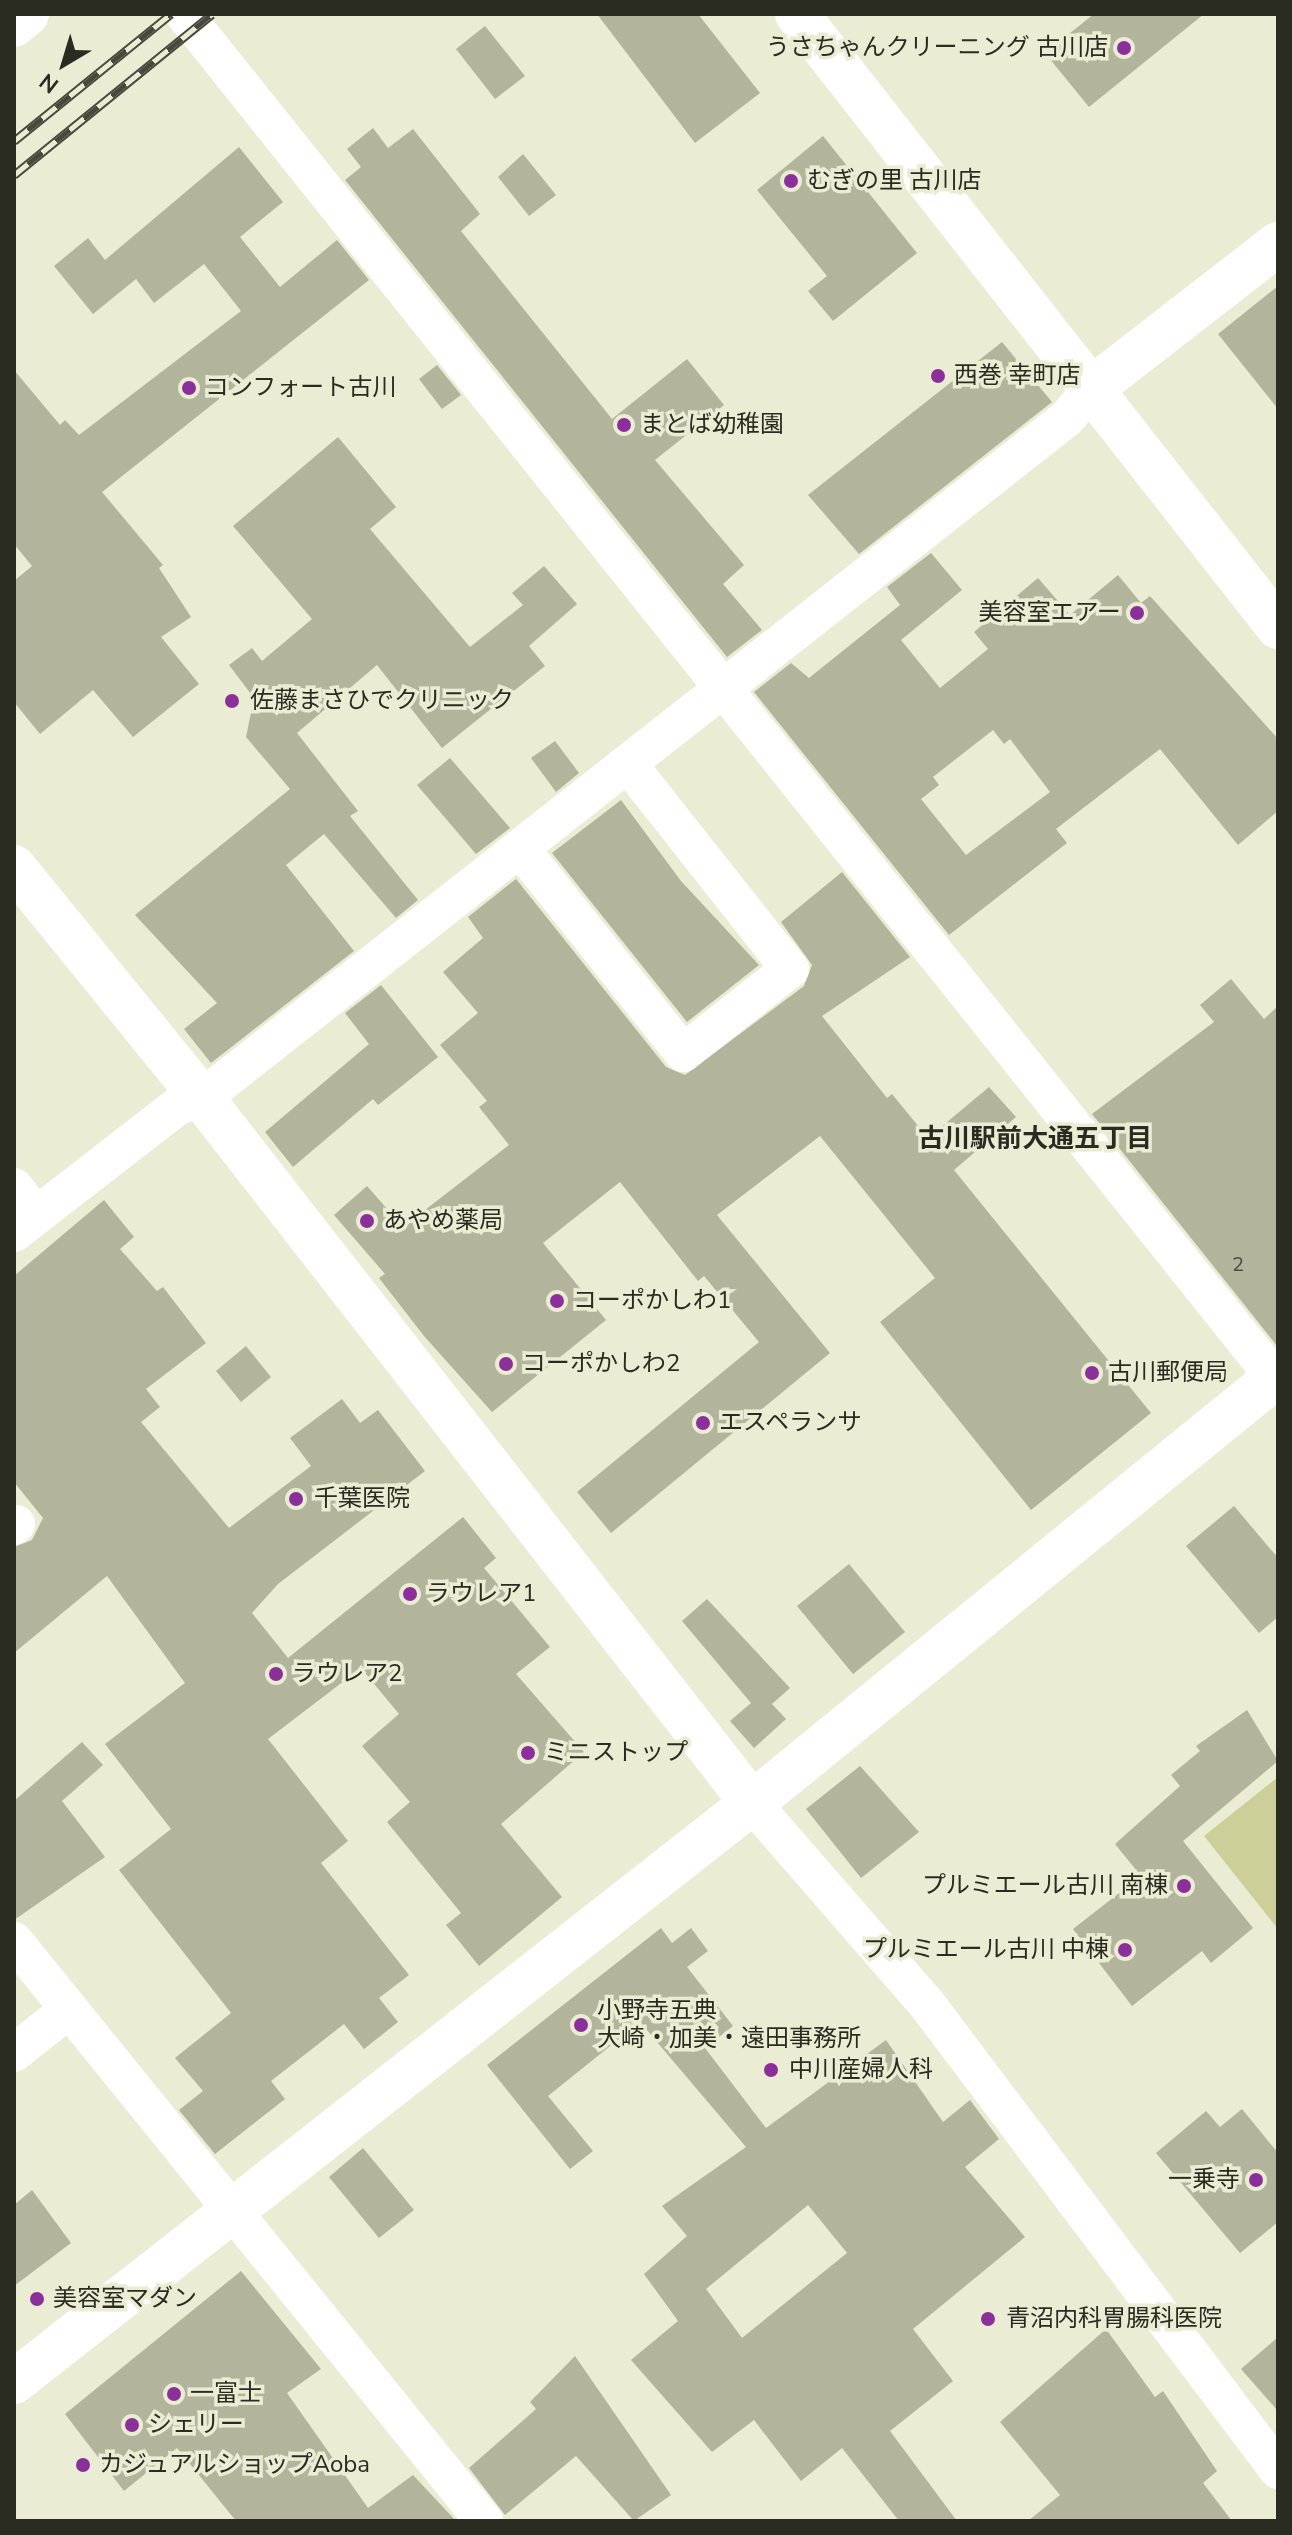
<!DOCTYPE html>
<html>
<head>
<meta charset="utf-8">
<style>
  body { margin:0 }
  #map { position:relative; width:1292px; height:2535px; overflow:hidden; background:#eaecd3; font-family:"Nunito Sans","Noto Sans JP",sans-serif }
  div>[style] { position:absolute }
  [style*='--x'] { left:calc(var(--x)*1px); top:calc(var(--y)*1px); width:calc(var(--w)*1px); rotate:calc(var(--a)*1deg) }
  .green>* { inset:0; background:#ccd098 }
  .building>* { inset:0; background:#b2b49c }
  .street>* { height:38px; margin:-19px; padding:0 19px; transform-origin:19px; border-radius:19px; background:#fff }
  .secondary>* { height:44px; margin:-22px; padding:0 22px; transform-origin:22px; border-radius:22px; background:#fff }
  .rail>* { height:9px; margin-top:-4.5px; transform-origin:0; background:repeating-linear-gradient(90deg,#eaecd3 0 18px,#48493c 0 36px); box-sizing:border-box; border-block:2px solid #48493c }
  .dots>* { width:22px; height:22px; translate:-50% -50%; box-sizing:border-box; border:4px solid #eaecd3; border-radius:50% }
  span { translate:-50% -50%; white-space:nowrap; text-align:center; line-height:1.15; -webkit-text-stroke:7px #eaecd3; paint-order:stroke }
  .number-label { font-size:20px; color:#4c4d40 }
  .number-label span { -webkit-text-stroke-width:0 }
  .poi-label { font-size:24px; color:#2a2b21 }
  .right { translate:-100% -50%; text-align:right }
  .left { translate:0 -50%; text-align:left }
  .neighbourhood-label { font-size:26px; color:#2a2b21; font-weight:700 }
  .frame { position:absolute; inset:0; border:16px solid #2a2b21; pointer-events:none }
  .north { position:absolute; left:24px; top:24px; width:80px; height:80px; -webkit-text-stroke:6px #eaecd3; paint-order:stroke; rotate:218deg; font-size:22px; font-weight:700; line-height:32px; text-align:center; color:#2a2b21 }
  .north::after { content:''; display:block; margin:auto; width:28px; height:36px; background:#2a2b21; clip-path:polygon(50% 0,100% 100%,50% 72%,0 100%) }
</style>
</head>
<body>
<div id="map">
  <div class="green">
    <div style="clip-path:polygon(1278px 1777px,1278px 1929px,1204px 1836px)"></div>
  </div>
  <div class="building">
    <div style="clip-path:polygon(597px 14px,698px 14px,760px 93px,695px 143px)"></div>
    <div style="clip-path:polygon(1094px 14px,1204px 14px,1089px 107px,1045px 53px)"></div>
    <div style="clip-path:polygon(485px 26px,525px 76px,495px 99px,456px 49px)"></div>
    <div style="clip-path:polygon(373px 128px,388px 148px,413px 129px,480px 214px,461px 231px,612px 419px,687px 359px,724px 405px,655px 460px,744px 565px,723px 584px,762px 630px,727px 657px,345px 180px,361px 167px,347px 149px)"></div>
    <div style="clip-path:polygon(823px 136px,917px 253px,833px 321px,808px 291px,827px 276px,757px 190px)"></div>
    <div style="clip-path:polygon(239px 147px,283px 202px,240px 237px,280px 287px,337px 240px,369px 280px,102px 492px,163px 565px,159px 568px,191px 617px,161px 637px,199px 684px,133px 737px,93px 690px,40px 734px,14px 702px,14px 581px,32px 566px,14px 544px,14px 370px,60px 425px,65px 420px,79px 435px,241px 311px,204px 264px,154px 303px,136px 279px,93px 314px,54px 266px,88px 238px,105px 260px)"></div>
    <div style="clip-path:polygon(523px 154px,556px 195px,529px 216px,498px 177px)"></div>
    <div style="clip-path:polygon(1278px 286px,1278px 409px,1218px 334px)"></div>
    <div style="clip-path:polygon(1002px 342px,1052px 402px,859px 554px,808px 495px)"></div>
    <div style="clip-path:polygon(437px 365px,461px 395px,442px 409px,419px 379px)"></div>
    <div style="clip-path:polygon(338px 437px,396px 507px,370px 529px,470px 647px,523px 605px,512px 593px,544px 566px,577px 604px,529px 646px,545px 666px,442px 748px,377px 665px,297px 733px,358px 811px,350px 816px,418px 900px,396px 918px,324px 834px,286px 865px,354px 951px,211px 1063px,184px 1029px,217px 1003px,135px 915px,290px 789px,246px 737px,254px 698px,229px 665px,252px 648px,262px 661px,312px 619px,233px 526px)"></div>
    <div style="clip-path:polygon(evenodd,931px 553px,962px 590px,901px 640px,940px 688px,988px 649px,974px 632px,1038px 578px,1070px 615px,1118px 575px,1141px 603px,1150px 596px,1278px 739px,1278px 811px,1238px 845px,1160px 749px,1056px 829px,1067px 843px,949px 935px,754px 692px,791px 663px,809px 678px,900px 605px,887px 587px,931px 553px,993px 730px,1004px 744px,1010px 739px,1050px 792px,966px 855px,921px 799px,939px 785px,933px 777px,993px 730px)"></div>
    <div style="clip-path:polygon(555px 741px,579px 773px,556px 792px,531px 758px)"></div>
    <div style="clip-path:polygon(450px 758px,510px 828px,476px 854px,417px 785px)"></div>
    <div style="clip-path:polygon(621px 800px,681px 881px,759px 965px,687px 1022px,552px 853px)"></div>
    <div style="clip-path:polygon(842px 872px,910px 957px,822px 1016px,887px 1098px,892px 1094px,928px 1138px,989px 1087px,1016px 1117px,954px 1170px,1151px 1413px,1031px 1510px,880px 1322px,935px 1278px,820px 1136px,717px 1215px,830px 1353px,611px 1533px,577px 1492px,759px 1342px,704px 1276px,698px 1281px,620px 1182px,543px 1243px,606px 1320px,492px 1412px,424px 1336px,379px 1278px,385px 1274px,334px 1215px,367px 1186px,403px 1227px,509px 1145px,479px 1107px,487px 1101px,440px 1045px,478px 1013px,443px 972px,483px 938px,468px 917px,516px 879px,666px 1067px,685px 1075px,804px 986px,812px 965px,781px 922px)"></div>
    <div style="clip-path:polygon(1231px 979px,1264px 1019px,1278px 1006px,1278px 1347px,1092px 1114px,1214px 1022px,1200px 1005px)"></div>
    <div style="clip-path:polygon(381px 985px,438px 1057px,378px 1105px,373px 1099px,293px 1167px,265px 1132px,369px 1044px,345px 1013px)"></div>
    <div style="clip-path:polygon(104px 1200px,134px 1237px,120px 1249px,157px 1291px,163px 1287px,206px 1343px,146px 1389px,160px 1407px,141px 1422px,229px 1528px,311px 1466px,290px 1438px,342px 1399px,360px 1423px,378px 1410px,425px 1471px,278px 1584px,252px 1613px,288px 1658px,463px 1517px,496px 1558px,484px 1568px,550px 1647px,516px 1674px,584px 1752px,501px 1824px,562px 1897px,479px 1966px,446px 1925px,461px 1913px,387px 1822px,410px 1802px,362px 1746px,399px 1714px,361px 1668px,268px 1739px,348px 1841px,321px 1863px,409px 1975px,379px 1998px,398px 2022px,364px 2049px,344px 2024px,271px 2081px,285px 2099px,215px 2154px,179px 2110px,203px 2091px,175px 2058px,231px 2013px,119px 1870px,171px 1829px,105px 1744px,185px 1683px,107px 1576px,14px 1653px,14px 1547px,32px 1540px,43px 1518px,14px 1482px,14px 1276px)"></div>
    <div style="clip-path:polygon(246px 1346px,271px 1377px,241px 1402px,216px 1371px)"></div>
    <div style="clip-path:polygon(1234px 1506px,1278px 1558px,1278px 1617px,1259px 1633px,1186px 1546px)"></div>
    <div style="clip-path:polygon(849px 1564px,905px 1632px,853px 1674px,797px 1606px)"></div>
    <div style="clip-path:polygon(707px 1599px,790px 1688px,772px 1704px,786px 1719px,754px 1748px,730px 1721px,751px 1703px,682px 1621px)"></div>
    <div style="clip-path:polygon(1247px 1710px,1278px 1761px,1183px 1841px,1253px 1928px,1211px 1963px,1202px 1951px,1132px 2006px,1073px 1929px,1141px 1876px,1115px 1844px,1180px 1786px,1171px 1775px,1200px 1751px,1196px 1746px)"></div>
    <div style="clip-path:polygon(82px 1742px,103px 1765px,62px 1801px,105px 1857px,14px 1920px,14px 1801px)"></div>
    <div style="clip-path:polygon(860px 1766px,919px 1832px,861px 1878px,806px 1809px)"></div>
    <div style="clip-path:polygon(evenodd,661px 1928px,672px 1943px,691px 1928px,708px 1951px,687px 1967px,733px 2026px,705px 2048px,766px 2128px,886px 2040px,943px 2122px,970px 2100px,999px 2139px,965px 2167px,1025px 2237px,913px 2329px,953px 2381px,890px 2431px,957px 2521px,899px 2521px,842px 2448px,801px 2481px,754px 2420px,712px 2452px,631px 2360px,678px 2321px,644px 2274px,687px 2236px,662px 2206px,746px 2147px,640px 2022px,548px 2096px,593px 2151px,570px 2169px,487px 2065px,661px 1928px,808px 2205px,847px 2253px,742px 2338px,706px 2289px,808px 2205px)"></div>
    <div style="clip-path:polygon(1242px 2109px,1278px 2153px,1278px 2222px,1240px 2253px,1156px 2153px,1206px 2111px,1220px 2127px)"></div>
    <div style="clip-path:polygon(363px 2148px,414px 2210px,379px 2238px,329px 2177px)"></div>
    <div style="clip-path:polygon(32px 2190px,71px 2243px,14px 2286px,14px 2205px)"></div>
    <div style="clip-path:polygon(241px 2271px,321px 2369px,287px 2393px,368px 2508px,413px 2475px,456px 2521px,236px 2521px,177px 2448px,124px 2491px,65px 2414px)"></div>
    <div style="clip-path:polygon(1106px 2329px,1155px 2397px,1163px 2391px,1217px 2471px,1203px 2483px,1232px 2521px,1028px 2521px,1060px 2495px,1000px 2422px)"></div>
    <div style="clip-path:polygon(1278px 2337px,1278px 2411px,1241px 2369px)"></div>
    <div style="clip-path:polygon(575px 2356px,671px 2495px,634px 2521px,576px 2456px,505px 2515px,469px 2468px,536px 2409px,530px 2402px)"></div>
  </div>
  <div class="street">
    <div style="--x:184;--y:14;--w:1752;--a:51.35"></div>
    <div style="--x:520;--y:848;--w:262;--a:51.5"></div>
    <div style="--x:683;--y:1053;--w:136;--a:-38.1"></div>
    <div style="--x:790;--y:969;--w:261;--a:-128.3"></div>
    <div style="--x:14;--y:1187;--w:36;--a:52"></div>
    <div style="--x:14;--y:1233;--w:207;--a:-37.8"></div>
    <div style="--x:178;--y:1106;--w:25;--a:-18"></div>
    <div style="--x:202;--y:1098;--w:1100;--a:-38.17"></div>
    <div style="--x:1067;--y:418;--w:38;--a:-50"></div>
    <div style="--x:14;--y:1526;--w:3;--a:-45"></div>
    <div style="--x:752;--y:1803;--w:265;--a:49"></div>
    <div style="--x:926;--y:2003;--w:585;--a:52.99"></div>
    <div style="--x:14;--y:1941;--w:747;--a:50.98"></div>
    <div style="--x:14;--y:2053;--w:69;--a:-38.5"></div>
  </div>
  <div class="secondary">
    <div style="--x:797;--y:14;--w:779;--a:51.88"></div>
    <div style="--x:14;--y:25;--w:17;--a:-40"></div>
    <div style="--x:1091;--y:389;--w:237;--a:-37.8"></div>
    <div style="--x:14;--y:867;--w:298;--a:50.9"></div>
    <div style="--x:202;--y:1098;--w:894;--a:52.04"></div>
    <div style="--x:14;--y:2382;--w:938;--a:-38.12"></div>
    <div style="--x:752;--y:1803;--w:678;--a:-39.13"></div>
  </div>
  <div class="rail">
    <div style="--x:14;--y:141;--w:202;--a:-39"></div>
    <div style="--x:14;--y:175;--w:255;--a:-39.1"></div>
  </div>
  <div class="dots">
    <div style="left:1124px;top:48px;background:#8b309b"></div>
    <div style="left:791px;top:181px;background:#8b309b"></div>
    <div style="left:938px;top:376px;background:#8b309b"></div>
    <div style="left:189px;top:388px;background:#8b309b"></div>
    <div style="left:624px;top:425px;background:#8b309b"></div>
    <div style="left:1137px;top:613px;background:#8b309b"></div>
    <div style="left:232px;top:701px;background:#8b309b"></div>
    <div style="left:367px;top:1221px;background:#8b309b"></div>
    <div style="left:557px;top:1301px;background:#8b309b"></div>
    <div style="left:506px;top:1364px;background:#8b309b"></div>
    <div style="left:1092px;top:1373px;background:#8b309b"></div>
    <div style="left:703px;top:1423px;background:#8b309b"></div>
    <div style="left:296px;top:1499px;background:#8b309b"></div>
    <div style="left:410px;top:1594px;background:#8b309b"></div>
    <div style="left:276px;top:1674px;background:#8b309b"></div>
    <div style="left:528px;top:1753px;background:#8b309b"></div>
    <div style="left:1184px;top:1886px;background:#8b309b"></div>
    <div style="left:1125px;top:1950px;background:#8b309b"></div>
    <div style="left:581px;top:2025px;background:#8b309b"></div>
    <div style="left:771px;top:2070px;background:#8b309b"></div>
    <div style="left:1256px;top:2180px;background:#8b309b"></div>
    <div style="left:37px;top:2299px;background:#8b309b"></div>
    <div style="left:988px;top:2319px;background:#8b309b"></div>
    <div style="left:174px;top:2394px;background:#8b309b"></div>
    <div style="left:132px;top:2425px;background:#8b309b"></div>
    <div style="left:83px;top:2465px;background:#8b309b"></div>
  </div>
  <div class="number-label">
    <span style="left:1238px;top:1264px">2</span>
  </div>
  <div class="poi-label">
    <span class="right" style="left:1108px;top:48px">うさちゃんクリーニング 古川店</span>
    <span class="left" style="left:807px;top:181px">むぎの里 古川店</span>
    <span class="left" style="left:954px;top:376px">西巻 幸町店</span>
    <span class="left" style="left:205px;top:388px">コンフォート古川</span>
    <span class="left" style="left:640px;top:425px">まとば幼稚園</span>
    <span class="right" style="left:1121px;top:613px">美容室エアー</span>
    <span class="left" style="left:250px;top:701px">佐藤まさひでクリニック</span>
    <span class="left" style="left:383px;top:1221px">あやめ薬局</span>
    <span class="left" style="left:573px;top:1301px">コーポかしわ1</span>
    <span class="left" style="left:522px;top:1364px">コーポかしわ2</span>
    <span class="left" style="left:1108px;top:1373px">古川郵便局</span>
    <span class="left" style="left:719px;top:1423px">エスペランサ</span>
    <span class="left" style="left:314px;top:1499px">千葉医院</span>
    <span class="left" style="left:426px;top:1594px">ラウレア1</span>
    <span class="left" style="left:292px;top:1674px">ラウレア2</span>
    <span class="left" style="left:544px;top:1753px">ミニストップ</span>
    <span class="right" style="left:1168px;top:1886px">プルミエール古川 南棟</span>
    <span class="right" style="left:1109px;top:1950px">プルミエール古川 中棟</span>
    <span class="left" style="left:597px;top:2025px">小野寺五典<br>大崎・加美・遠田事務所</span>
    <span class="left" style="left:789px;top:2070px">中川産婦人科</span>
    <span class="right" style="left:1240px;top:2180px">一乗寺</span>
    <span class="left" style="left:53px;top:2299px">美容室マダン</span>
    <span class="left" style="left:1006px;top:2319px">青沼内科胃腸科医院</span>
    <span class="left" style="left:190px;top:2394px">一富士</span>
    <span class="left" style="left:148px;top:2425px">シェリー</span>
    <span class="left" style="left:99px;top:2465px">カジュアルショップAoba</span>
  </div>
  <div class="neighbourhood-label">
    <span style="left:1035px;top:1139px">古川駅前大通五丁目</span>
  </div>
  <div class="frame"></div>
  <div class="north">N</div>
</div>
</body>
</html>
